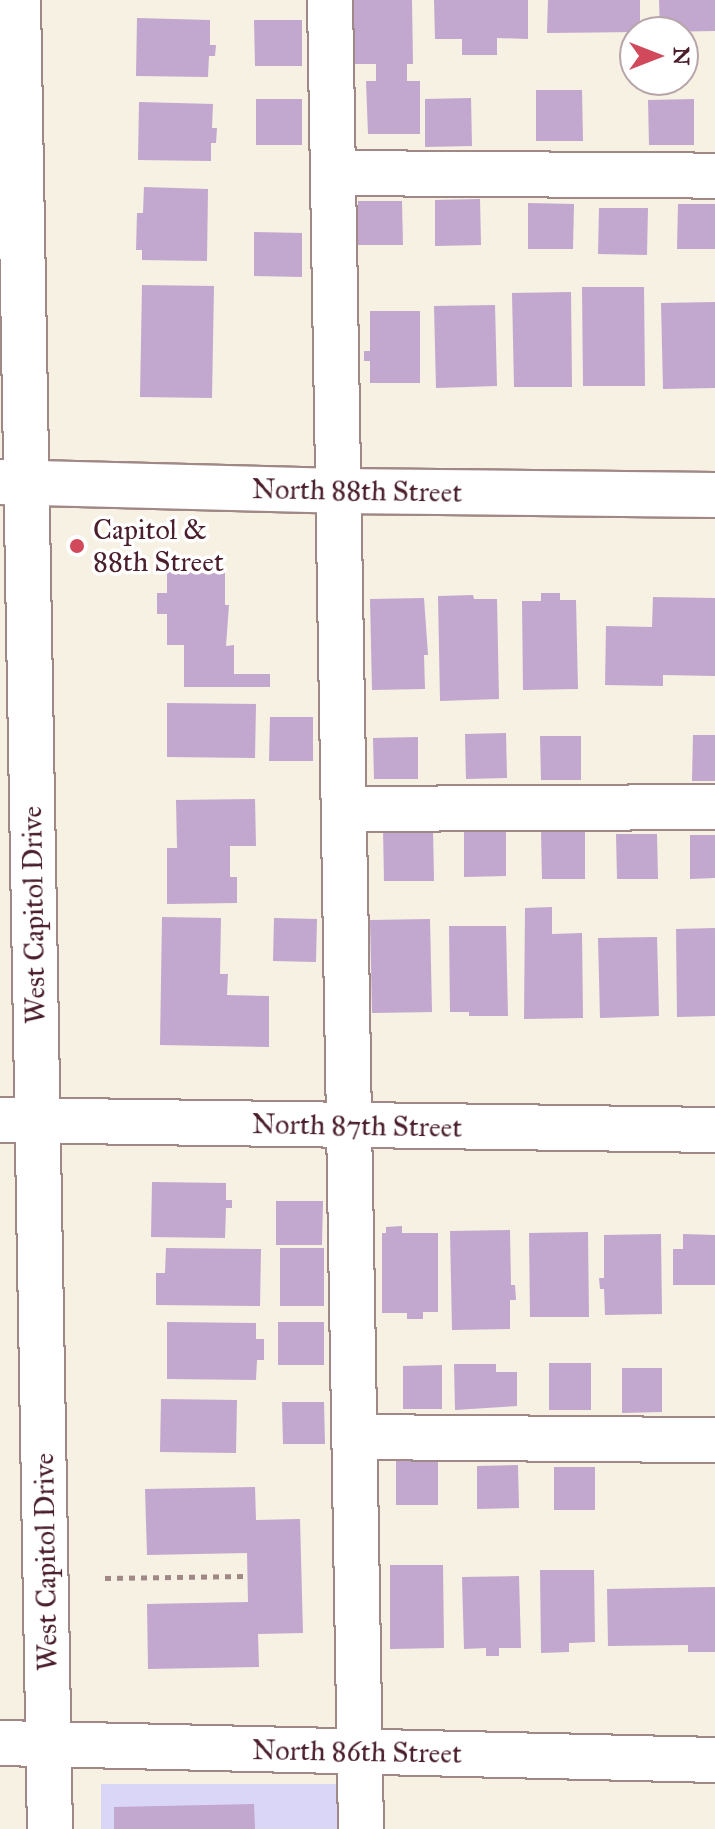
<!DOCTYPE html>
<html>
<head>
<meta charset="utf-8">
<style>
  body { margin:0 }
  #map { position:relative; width:715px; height:1829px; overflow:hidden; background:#f6f1e2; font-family:"IM FELL Great Primer",serif }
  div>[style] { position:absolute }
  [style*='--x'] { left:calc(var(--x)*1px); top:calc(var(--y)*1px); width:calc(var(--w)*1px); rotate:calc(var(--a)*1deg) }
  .built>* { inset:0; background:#dad6f7 }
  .building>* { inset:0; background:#c2a7cf }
  .path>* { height:5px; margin-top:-2.5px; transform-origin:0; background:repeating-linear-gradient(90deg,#a08886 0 6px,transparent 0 12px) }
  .roads { filter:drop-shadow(2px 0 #a08886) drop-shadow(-2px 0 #a08886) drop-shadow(0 2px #a08886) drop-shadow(0 -2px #a08886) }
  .minor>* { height:44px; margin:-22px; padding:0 22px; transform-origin:22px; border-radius:22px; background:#fff }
  .major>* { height:44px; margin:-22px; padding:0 22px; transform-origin:22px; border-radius:22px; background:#fff }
  .dots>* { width:22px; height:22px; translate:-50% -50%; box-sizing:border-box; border:4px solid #fff; border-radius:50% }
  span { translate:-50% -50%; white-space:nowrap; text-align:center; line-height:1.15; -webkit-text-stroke:7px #fff; paint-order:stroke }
  .street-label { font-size:28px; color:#4a1f2b }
  .poi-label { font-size:28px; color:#4a1f2b }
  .left { translate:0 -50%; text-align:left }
  .north { position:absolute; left:619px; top:16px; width:80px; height:80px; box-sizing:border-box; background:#fff; border:2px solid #b7a5aa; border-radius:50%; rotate:90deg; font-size:22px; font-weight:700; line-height:32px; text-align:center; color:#4a1f2b }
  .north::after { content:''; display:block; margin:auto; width:28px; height:36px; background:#d1495b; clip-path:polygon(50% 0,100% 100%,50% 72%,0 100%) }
</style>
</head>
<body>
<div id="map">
  <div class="built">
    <div style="clip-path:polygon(101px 1784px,345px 1784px,345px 1829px,101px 1829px)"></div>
  </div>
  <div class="building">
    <div style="clip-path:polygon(352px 0,412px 0,413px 64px,407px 64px,407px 81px,420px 81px,420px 134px,368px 134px,366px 81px,376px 81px,376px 64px,353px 64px)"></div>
    <div style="clip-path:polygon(434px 0,528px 0,528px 39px,497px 38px,497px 55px,462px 55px,462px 39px,435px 39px)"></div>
    <div style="clip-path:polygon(548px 0,640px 0,640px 32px,547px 33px)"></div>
    <div style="clip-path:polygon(659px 0,715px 0,715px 31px,660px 32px)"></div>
    <div style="clip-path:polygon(137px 18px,210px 20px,210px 45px,216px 45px,215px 56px,209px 56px,208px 77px,136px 76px)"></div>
    <div style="clip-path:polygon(254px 20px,302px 20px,302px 66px,255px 66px)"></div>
    <div style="clip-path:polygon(536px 90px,582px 90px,583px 141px,536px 141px)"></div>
    <div style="clip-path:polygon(471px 98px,472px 146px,425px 147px,425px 99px)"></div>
    <div style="clip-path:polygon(256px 99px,302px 99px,302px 145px,256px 145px)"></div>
    <div style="clip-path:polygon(694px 99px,694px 145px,649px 145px,648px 100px)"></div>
    <div style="clip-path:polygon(139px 102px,213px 104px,212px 128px,217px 128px,216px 143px,211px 143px,211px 161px,138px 160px)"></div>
    <div style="clip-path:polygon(144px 187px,208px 189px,207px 261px,142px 260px,142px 250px,136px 250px,137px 213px,143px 213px)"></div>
    <div style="clip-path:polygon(480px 199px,481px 245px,435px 246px,435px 200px)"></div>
    <div style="clip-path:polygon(358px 201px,402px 201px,403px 245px,358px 245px)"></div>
    <div style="clip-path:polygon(528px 203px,574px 204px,573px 249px,528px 249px)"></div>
    <div style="clip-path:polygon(678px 204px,715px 204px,715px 249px,677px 249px)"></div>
    <div style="clip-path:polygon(599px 208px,648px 208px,647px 255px,598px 254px)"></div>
    <div style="clip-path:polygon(254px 232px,302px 233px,302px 277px,254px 276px)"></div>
    <div style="clip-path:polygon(142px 285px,214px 286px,212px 398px,140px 397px)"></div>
    <div style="clip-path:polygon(582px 287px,644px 287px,645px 386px,583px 386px)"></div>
    <div style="clip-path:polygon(571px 292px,572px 387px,514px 387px,512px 293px)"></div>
    <div style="clip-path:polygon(715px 302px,715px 388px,663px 389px,661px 303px)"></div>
    <div style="clip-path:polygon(495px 305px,497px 386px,436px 388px,434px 306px)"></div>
    <div style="clip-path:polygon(370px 311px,420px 311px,420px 383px,370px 383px,370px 361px,364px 361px,364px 351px,370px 351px)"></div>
    <div style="clip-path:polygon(167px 570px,225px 570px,225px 605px,229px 605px,226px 646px,234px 645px,234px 674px,270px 674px,270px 687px,184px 687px,184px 645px,167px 645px,167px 614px,157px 614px,157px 593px,167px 593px)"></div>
    <div style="clip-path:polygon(541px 593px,560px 593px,560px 600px,576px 600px,578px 689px,523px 690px,522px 601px,541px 601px)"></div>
    <div style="clip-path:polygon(473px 595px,474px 599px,497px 599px,499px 699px,440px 701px,438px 596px)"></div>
    <div style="clip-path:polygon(653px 597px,715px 598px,715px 676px,663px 675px,663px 686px,605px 685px,606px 626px,652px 627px)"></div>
    <div style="clip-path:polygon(424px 598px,428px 655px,424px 655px,425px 689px,372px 690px,370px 599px)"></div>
    <div style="clip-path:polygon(167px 703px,256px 704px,255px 758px,167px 757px)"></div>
    <div style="clip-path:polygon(270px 717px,313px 717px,313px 761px,269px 761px)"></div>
    <div style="clip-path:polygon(506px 733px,507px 778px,466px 779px,465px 734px)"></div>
    <div style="clip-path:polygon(693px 735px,715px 735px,715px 781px,692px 781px)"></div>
    <div style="clip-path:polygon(540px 736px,581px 736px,581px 780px,541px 780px)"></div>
    <div style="clip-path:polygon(418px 737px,418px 779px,374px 779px,373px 738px)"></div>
    <div style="clip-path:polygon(255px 799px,256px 846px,230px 846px,230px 877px,237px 877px,237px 903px,167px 904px,167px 848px,177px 848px,176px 800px)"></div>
    <div style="clip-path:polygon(383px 828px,433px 828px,434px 881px,384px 881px)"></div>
    <div style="clip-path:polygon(464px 830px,506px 830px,506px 876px,464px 877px)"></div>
    <div style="clip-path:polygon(541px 831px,585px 831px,585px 879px,542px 879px)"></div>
    <div style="clip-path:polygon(616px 834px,657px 834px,658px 879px,617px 879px)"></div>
    <div style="clip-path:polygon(690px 835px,715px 835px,715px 878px,690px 879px)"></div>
    <div style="clip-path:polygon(552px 907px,552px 934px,582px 933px,583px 1018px,524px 1019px,525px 908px)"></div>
    <div style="clip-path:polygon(162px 917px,221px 918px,220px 974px,228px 974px,227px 995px,269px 996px,269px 1047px,160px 1045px)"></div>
    <div style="clip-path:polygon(274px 918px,317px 919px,316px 962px,273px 961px)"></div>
    <div style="clip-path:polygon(430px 919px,432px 1012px,372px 1013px,370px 920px)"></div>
    <div style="clip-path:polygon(449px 926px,506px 926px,508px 1016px,469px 1016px,469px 1012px,450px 1012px)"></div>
    <div style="clip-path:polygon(715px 928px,715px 1016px,677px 1017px,676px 929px)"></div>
    <div style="clip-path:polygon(657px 937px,659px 1016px,600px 1018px,598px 938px)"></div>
    <div style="clip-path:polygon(152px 1182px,226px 1183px,226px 1200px,232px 1200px,232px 1208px,226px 1208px,225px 1238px,151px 1237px)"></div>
    <div style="clip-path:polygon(276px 1201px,323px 1201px,322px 1245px,276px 1245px)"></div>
    <div style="clip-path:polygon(402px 1226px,402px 1233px,438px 1233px,438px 1312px,423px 1312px,423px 1319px,407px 1319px,407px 1313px,382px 1313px,382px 1233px,386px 1233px,386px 1227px)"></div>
    <div style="clip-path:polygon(510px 1230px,511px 1285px,515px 1285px,516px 1300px,510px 1300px,510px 1329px,452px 1330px,450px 1231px)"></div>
    <div style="clip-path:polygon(588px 1232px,589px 1317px,530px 1317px,529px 1233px)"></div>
    <div style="clip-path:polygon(661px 1234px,662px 1314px,605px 1315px,604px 1289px,600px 1289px,599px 1278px,604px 1278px,604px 1235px)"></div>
    <div style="clip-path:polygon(683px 1234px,715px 1235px,715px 1285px,673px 1285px,673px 1249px,683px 1249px)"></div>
    <div style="clip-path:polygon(166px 1248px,261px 1249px,260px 1306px,156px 1305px,156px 1273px,165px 1273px)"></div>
    <div style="clip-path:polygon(280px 1248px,324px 1248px,324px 1306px,280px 1306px)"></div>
    <div style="clip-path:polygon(167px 1322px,256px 1323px,256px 1339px,264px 1339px,264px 1360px,257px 1360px,256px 1380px,167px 1379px)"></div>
    <div style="clip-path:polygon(278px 1322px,324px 1322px,324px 1365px,278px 1365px)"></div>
    <div style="clip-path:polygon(549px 1363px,591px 1363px,591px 1410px,549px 1410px)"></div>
    <div style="clip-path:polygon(454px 1364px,496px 1364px,496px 1372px,517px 1372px,517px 1406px,455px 1410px)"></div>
    <div style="clip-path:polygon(442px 1365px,442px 1409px,403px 1409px,403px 1366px)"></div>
    <div style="clip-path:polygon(622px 1368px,662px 1368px,662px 1412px,622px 1413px)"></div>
    <div style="clip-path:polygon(161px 1399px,237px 1400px,236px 1453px,160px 1452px)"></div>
    <div style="clip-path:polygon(282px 1402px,324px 1402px,325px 1444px,283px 1444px)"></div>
    <div style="clip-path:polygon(396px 1460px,438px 1460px,438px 1505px,396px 1505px)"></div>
    <div style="clip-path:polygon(518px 1465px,519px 1508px,477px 1509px,477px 1466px)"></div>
    <div style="clip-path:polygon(554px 1467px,595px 1467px,595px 1510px,554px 1510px)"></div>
    <div style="clip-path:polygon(255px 1487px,256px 1520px,300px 1519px,303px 1633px,258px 1634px,259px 1667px,148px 1669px,147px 1604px,248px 1602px,247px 1553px,147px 1555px,145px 1489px)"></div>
    <div style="clip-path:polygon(390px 1565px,443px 1565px,444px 1648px,390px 1649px)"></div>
    <div style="clip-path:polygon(540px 1570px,594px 1570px,595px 1642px,569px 1643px,569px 1652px,541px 1653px)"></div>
    <div style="clip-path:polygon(519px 1576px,521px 1648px,499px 1648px,499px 1656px,486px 1656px,486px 1648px,464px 1649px,462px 1577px)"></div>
    <div style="clip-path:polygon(715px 1587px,715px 1652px,688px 1652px,688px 1645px,608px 1646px,607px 1589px)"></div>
    <div style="clip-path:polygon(254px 1804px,255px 1829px,114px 1829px,114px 1807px)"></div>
  </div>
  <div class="path">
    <div style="--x:105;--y:1578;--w:142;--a:-0.8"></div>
  </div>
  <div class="roads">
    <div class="minor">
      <div style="--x:330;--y:0;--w:1829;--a:89.03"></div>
      <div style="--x:333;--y:173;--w:382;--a:0.4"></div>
      <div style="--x:0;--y:482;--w:339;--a:1.5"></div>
      <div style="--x:339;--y:491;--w:376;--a:0.6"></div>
      <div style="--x:344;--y:809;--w:371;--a:-0.3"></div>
      <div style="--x:0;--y:1120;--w:715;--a:0.8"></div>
      <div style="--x:355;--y:1437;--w:360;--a:0.5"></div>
      <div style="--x:0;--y:1743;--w:715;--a:1.36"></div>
    </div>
    <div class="major">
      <div style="--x:18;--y:0;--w:1829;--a:89"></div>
    </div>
  </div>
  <div class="dots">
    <div style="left:77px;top:546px;background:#d1495b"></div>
  </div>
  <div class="street-label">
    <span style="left:357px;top:491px;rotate:1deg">North 88th Street</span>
    <span style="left:34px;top:915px;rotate:-91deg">West Capitol Drive</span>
    <span style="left:357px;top:1126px;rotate:1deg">North 87th Street</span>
    <span style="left:46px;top:1562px;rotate:-91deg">West Capitol Drive</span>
    <span style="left:357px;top:1752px;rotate:1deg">North 86th Street</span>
  </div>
  <div class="poi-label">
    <span class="left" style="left:93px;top:546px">Capitol &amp;<br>88th Street</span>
  </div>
  <div class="north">N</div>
</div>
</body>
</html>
